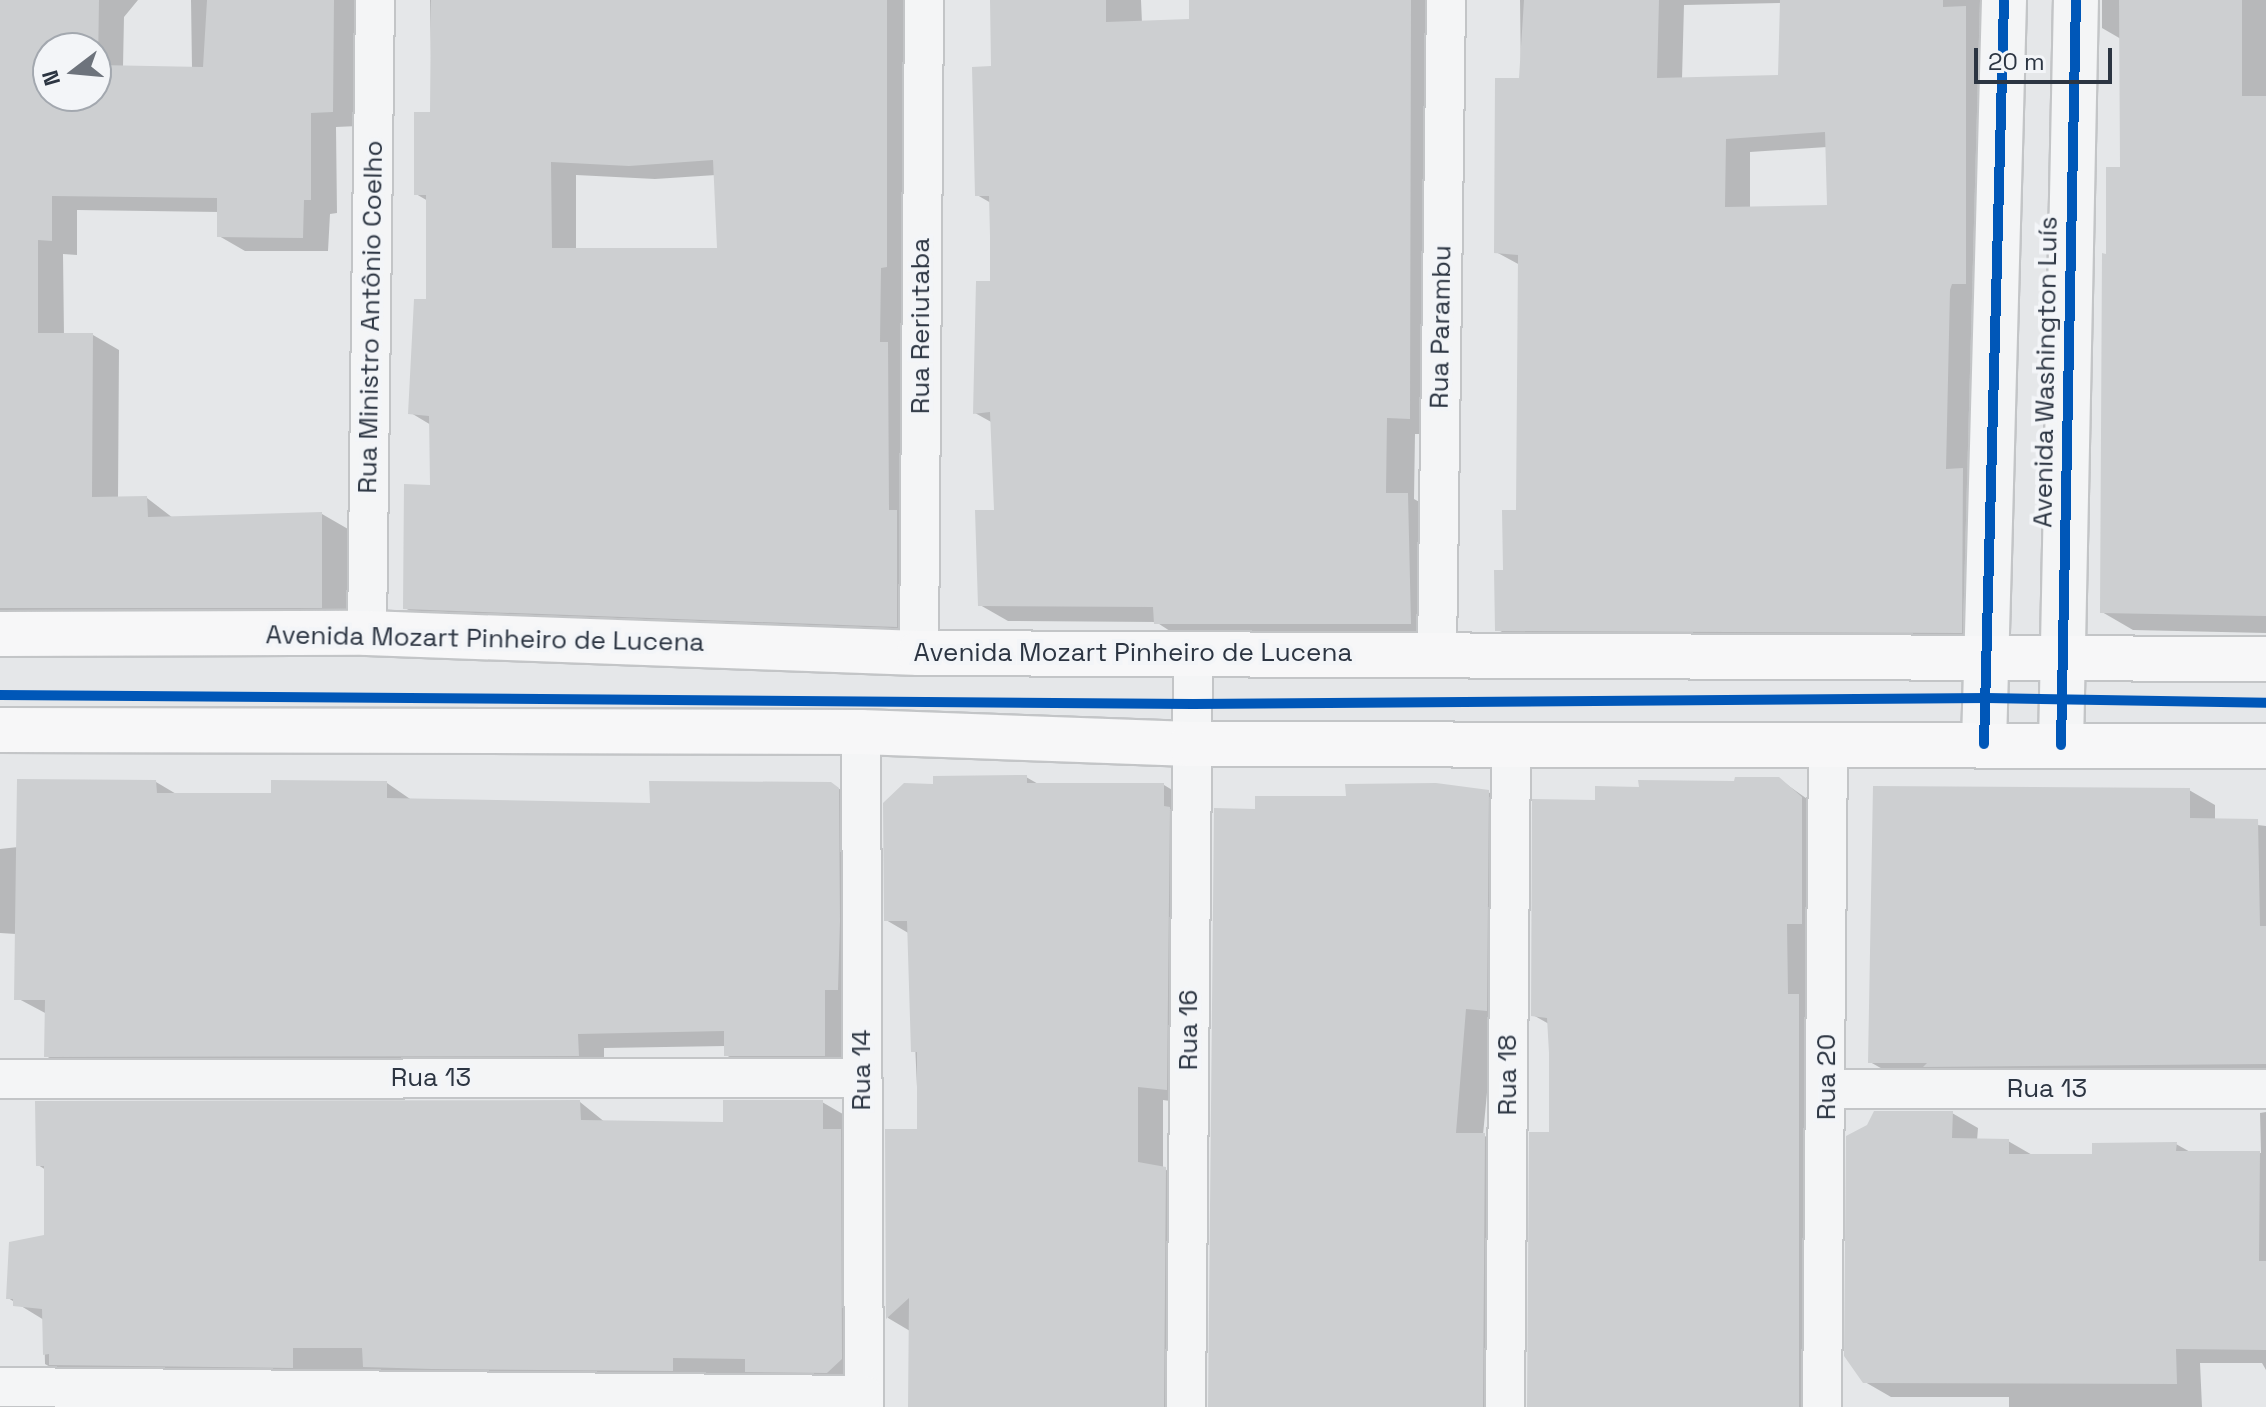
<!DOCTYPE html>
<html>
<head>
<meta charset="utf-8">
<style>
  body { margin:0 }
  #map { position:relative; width:2266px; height:1407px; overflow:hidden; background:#e5e7e9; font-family:"Space Grotesk",sans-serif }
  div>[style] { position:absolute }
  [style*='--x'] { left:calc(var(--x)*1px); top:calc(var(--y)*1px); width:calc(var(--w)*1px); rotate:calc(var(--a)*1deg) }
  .shadow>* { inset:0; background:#0003 }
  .building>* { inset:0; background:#cdcfd1 }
  .roads { filter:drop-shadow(2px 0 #c3c5c7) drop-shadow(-2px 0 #c3c5c7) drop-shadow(0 2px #c3c5c7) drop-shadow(0 -2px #c3c5c7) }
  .minor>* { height:38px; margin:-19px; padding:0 19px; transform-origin:19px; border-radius:19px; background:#f4f5f6 }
  .tertiary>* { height:44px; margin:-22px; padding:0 22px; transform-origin:22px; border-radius:22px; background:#f4f5f6 }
  .secondary>* { height:44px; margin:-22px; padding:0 22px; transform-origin:22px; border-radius:22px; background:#f7f7f8 }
  .cycleway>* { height:10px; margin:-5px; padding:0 5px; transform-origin:5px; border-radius:5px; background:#0057b8 }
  span { translate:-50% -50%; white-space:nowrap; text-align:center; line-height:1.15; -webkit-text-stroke:8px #f3f5f8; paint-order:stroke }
  .street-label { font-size:26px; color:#2c3542 }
  .north { position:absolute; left:32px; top:32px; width:80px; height:80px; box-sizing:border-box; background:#f3f5f8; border:2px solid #a3a8af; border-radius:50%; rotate:254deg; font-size:22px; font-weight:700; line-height:32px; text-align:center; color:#2c3542 }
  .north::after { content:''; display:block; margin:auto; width:28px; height:36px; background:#6d737c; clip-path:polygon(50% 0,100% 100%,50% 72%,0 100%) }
  .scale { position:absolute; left:1974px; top:48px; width:138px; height:36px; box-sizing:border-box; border:4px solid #2c3542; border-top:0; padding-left:10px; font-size:24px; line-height:28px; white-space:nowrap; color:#2c3542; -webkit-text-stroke:6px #f3f5f8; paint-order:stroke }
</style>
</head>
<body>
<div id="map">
  <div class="shadow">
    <div style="clip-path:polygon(evenodd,0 0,138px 0,124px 17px,123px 67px,192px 69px,191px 0,361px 0,358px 126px,336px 127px,337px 213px,330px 214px,328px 251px,245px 251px,219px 236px,219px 212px,77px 210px,77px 255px,63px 254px,64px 335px,93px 335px,119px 350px,118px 499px,147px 498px,173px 518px,322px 514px,348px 529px,347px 622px,0 621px,0 0,48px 48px,96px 48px,96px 96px,48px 96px,48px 48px)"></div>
    <div style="clip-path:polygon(evenodd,430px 0,911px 0,921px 640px,430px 622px,405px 608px,432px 487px,431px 425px,411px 413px,428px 301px,428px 201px,416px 194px,432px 114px,430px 0,576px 175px,655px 179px,716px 175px,719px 250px,576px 250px,576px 175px)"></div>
    <div style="clip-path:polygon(992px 0,1141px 0,1142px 23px,1191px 21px,1191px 0,1439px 0,1438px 434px,1415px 434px,1414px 499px,1436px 511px,1439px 639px,1184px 640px,1156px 622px,1008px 621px,980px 605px,996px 512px,993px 423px,975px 413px,992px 283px,991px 203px,977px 195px,993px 68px)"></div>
    <div style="clip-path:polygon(evenodd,1520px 0,1990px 0,1972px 346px,1971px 475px,1986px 646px,1522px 644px,1497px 629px,1518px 512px,1520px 265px,1496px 252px,1521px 80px,1520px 0,1782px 3px,1780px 77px,1682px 79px,1684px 5px,1782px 3px,1520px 0,1827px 147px,1829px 207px,1750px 209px,1750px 152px,1827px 147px)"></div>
    <div style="clip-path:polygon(2102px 0,2266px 0,2266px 633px,2133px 630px,2102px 612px,2122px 169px,2121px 39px,2102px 28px)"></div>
    <div style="clip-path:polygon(1026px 777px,1040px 785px,1164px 785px,1189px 800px,1192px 1104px,1163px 1100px,1163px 1168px,1191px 1184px,1189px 1407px,910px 1407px,910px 1331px,888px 1318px,887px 1131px,919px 1131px,910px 934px,886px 920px,935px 786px)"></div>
    <div style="clip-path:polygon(1779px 779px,1827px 813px,1825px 1407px,1529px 1407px,1551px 1134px,1549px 1024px,1533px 1015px,1597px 802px,1641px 789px)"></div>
    <div style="clip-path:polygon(156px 782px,178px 795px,273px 795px,387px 783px,413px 801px,652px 806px,831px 784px,858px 800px,850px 1070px,752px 1070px,726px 1055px,726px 1046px,604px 1048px,604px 1070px,72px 1071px,46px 1056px,47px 1014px,17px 998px,16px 934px,0 933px,0 849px,18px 847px)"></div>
    <div style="clip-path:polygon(2189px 790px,2215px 805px,2215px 820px,2266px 826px,2266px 1078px,1895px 1076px,1870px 1062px)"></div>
    <div style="clip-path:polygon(1488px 792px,1514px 807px,1483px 1135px,1511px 1150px,1508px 1407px,1210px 1407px,1258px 811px,1348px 798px)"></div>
    <div style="clip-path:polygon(580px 1102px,606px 1123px,724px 1124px,822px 1102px,848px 1117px,854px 1387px,71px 1379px,45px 1364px,44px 1320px,8px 1298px,46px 1237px,46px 1170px,38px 1165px)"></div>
    <div style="clip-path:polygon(2266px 1112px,2266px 1370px,2262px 1363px,2200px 1363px,2202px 1407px,2009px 1407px,2009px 1397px,1891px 1397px,1865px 1382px,1952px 1113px,1978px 1128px,1977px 1141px,2008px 1141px,2034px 1156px,2094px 1156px,2176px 1144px,2192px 1153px,2261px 1153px,2260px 1113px)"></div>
  </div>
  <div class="building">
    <div style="clip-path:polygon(evenodd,0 0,99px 0,98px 65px,203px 67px,207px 0,334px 0,333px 112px,311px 113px,311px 200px,304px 200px,303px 238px,217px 237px,217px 198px,52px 196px,52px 241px,38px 240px,38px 333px,93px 333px,92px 497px,147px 496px,148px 517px,322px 512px,322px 608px,0 608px,0 0,48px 48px,96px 48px,96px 96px,48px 96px,48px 48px)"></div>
    <div style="clip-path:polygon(evenodd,431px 0,887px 0,887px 267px,881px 268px,880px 342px,888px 342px,889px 510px,897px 510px,897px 627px,403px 609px,404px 484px,430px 485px,429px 416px,408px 414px,414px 299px,426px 299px,426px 195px,414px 195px,414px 112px,430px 112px,431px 0,713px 160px,717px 248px,552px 248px,551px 162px,629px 166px,713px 160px)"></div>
    <div style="clip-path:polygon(990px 0,1106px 0,1106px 22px,1189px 19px,1189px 0,1411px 0,1410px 419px,1387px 418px,1386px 493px,1408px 493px,1411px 624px,1154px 624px,1153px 607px,978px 606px,975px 510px,994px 510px,990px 412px,973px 414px,976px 281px,990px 281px,990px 236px,989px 196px,975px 196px,972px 67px,991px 66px)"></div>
    <div style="clip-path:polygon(evenodd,1524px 0,1659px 0,1657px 78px,1778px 75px,1780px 0,1943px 0,1943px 7px,1966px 6px,1966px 284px,1952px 284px,1950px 290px,1946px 469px,1963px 468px,1962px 633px,1495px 631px,1494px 570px,1503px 570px,1502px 510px,1516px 510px,1518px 255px,1494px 253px,1495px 78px,1519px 78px,1524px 0,1825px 132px,1827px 205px,1725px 207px,1726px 139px,1825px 132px)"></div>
    <div style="clip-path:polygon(2119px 0,2242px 0,2242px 96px,2266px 96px,2266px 616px,2100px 613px,2102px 253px,2106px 254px,2106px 167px,2120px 167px)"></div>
    <div style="clip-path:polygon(1027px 775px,1027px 783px,1164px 783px,1164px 806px,1170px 807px,1167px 1090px,1138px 1087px,1138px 1162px,1166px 1167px,1164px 1407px,908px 1407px,909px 1298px,886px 1319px,885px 1129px,917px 1129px,917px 1052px,911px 1052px,907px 921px,884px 921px,883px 803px,904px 783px,933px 784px,933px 776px)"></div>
    <div style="clip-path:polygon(1735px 777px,1779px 777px,1802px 797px,1802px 924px,1787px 924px,1788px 994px,1799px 994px,1799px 1407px,1527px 1407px,1529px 1132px,1549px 1132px,1549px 1053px,1547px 1018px,1531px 1016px,1532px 799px,1595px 800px,1595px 786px,1639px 787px,1638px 780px,1734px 781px)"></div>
    <div style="clip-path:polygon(17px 779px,156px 780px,157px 793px,271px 793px,271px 780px,387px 781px,387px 798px,650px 803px,649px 781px,831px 782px,839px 788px,840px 921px,838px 990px,825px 990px,825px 1056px,724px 1056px,724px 1031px,578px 1034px,579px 1056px,44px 1057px,45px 1000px,14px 1000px)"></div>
    <div style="clip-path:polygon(1436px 783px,1489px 790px,1487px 1011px,1466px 1009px,1456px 1133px,1485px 1133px,1483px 1407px,1208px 1407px,1214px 808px,1255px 809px,1255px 796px,1346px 796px,1345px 784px)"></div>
    <div style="clip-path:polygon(1873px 786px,2190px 788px,2190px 818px,2258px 819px,2260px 926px,2266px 926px,2266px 1064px,1923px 1067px,1927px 1063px,1868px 1063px)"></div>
    <div style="clip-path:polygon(580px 1100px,581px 1120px,723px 1122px,723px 1100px,823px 1100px,823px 1129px,841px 1129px,842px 1359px,827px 1373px,745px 1372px,745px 1359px,673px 1358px,673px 1371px,432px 1369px,363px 1367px,362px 1348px,293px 1348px,293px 1368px,49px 1365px,49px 1354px,43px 1355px,42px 1309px,13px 1306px,13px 1299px,6px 1299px,9px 1242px,44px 1235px,44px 1166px,36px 1166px,35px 1101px)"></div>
    <div style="clip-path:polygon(1874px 1111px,1953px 1111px,1952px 1138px,2009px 1139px,2009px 1154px,2092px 1154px,2092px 1143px,2177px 1142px,2176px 1151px,2260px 1151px,2259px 1261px,2266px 1261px,2266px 1350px,2176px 1349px,2177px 1384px,1863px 1383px,1844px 1356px,1846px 1136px,1867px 1125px)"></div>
  </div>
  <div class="roads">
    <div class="minor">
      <div style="--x:367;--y:633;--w:633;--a:-89.28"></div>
      <div style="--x:919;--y:653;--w:653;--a:-89.56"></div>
      <div style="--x:1437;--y:653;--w:653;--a:-89.21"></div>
      <div style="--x:861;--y:732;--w:675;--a:89.75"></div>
      <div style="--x:0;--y:1079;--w:862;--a:-0.07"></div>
      <div style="--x:1827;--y:1089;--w:439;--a:0"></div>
      <div style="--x:0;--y:1387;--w:864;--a:0.53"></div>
      <div style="--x:1186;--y:1407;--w:754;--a:-89.47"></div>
      <div style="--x:1505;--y:1407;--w:664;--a:-89.48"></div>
      <div style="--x:1822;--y:1407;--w:661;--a:-89.48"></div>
    </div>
    <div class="tertiary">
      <div style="--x:1984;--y:744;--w:744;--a:-88.46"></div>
      <div style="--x:2061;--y:745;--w:745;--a:-88.85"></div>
    </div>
    <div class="secondary">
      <div style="--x:0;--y:634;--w:367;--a:-0.2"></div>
      <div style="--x:367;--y:633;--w:552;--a:2.08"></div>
      <div style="--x:919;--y:653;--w:1347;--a:0.26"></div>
      <div style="--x:0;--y:730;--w:861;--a:0.13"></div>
      <div style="--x:861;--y:732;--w:330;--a:2.1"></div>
      <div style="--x:1191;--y:744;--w:1075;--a:0.11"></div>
    </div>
  </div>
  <div class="cycleway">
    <div style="--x:0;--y:695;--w:1193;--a:0.43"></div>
    <div style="--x:1193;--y:704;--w:794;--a:-0.43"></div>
    <div style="--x:1987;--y:698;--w:279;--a:1"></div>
    <div style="--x:1984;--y:744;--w:744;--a:-88.46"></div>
    <div style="--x:2061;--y:745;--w:745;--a:-88.85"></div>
  </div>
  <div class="street-label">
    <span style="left:371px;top:317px;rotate:-89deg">Rua Ministro Antônio Coelho</span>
    <span style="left:921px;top:326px;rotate:-90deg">Rua Reriutaba</span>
    <span style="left:1441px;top:327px;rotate:-89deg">Rua Parambu</span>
    <span style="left:2046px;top:372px;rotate:-89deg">Avenida Washington Luís</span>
    <span style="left:485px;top:639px;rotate:1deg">Avenida Mozart Pinheiro de Lucena</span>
    <span style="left:1133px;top:653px">Avenida Mozart Pinheiro de Lucena</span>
    <span style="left:1189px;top:1030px;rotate:-90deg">Rua 16</span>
    <span style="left:862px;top:1070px;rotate:-90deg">Rua 14</span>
    <span style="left:1508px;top:1075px;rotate:-90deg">Rua 18</span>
    <span style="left:1827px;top:1077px;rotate:-90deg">Rua 20</span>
    <span style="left:431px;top:1078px">Rua 13</span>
    <span style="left:2047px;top:1089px">Rua 13</span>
  </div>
  <div class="north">N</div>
  <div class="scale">20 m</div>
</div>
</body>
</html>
